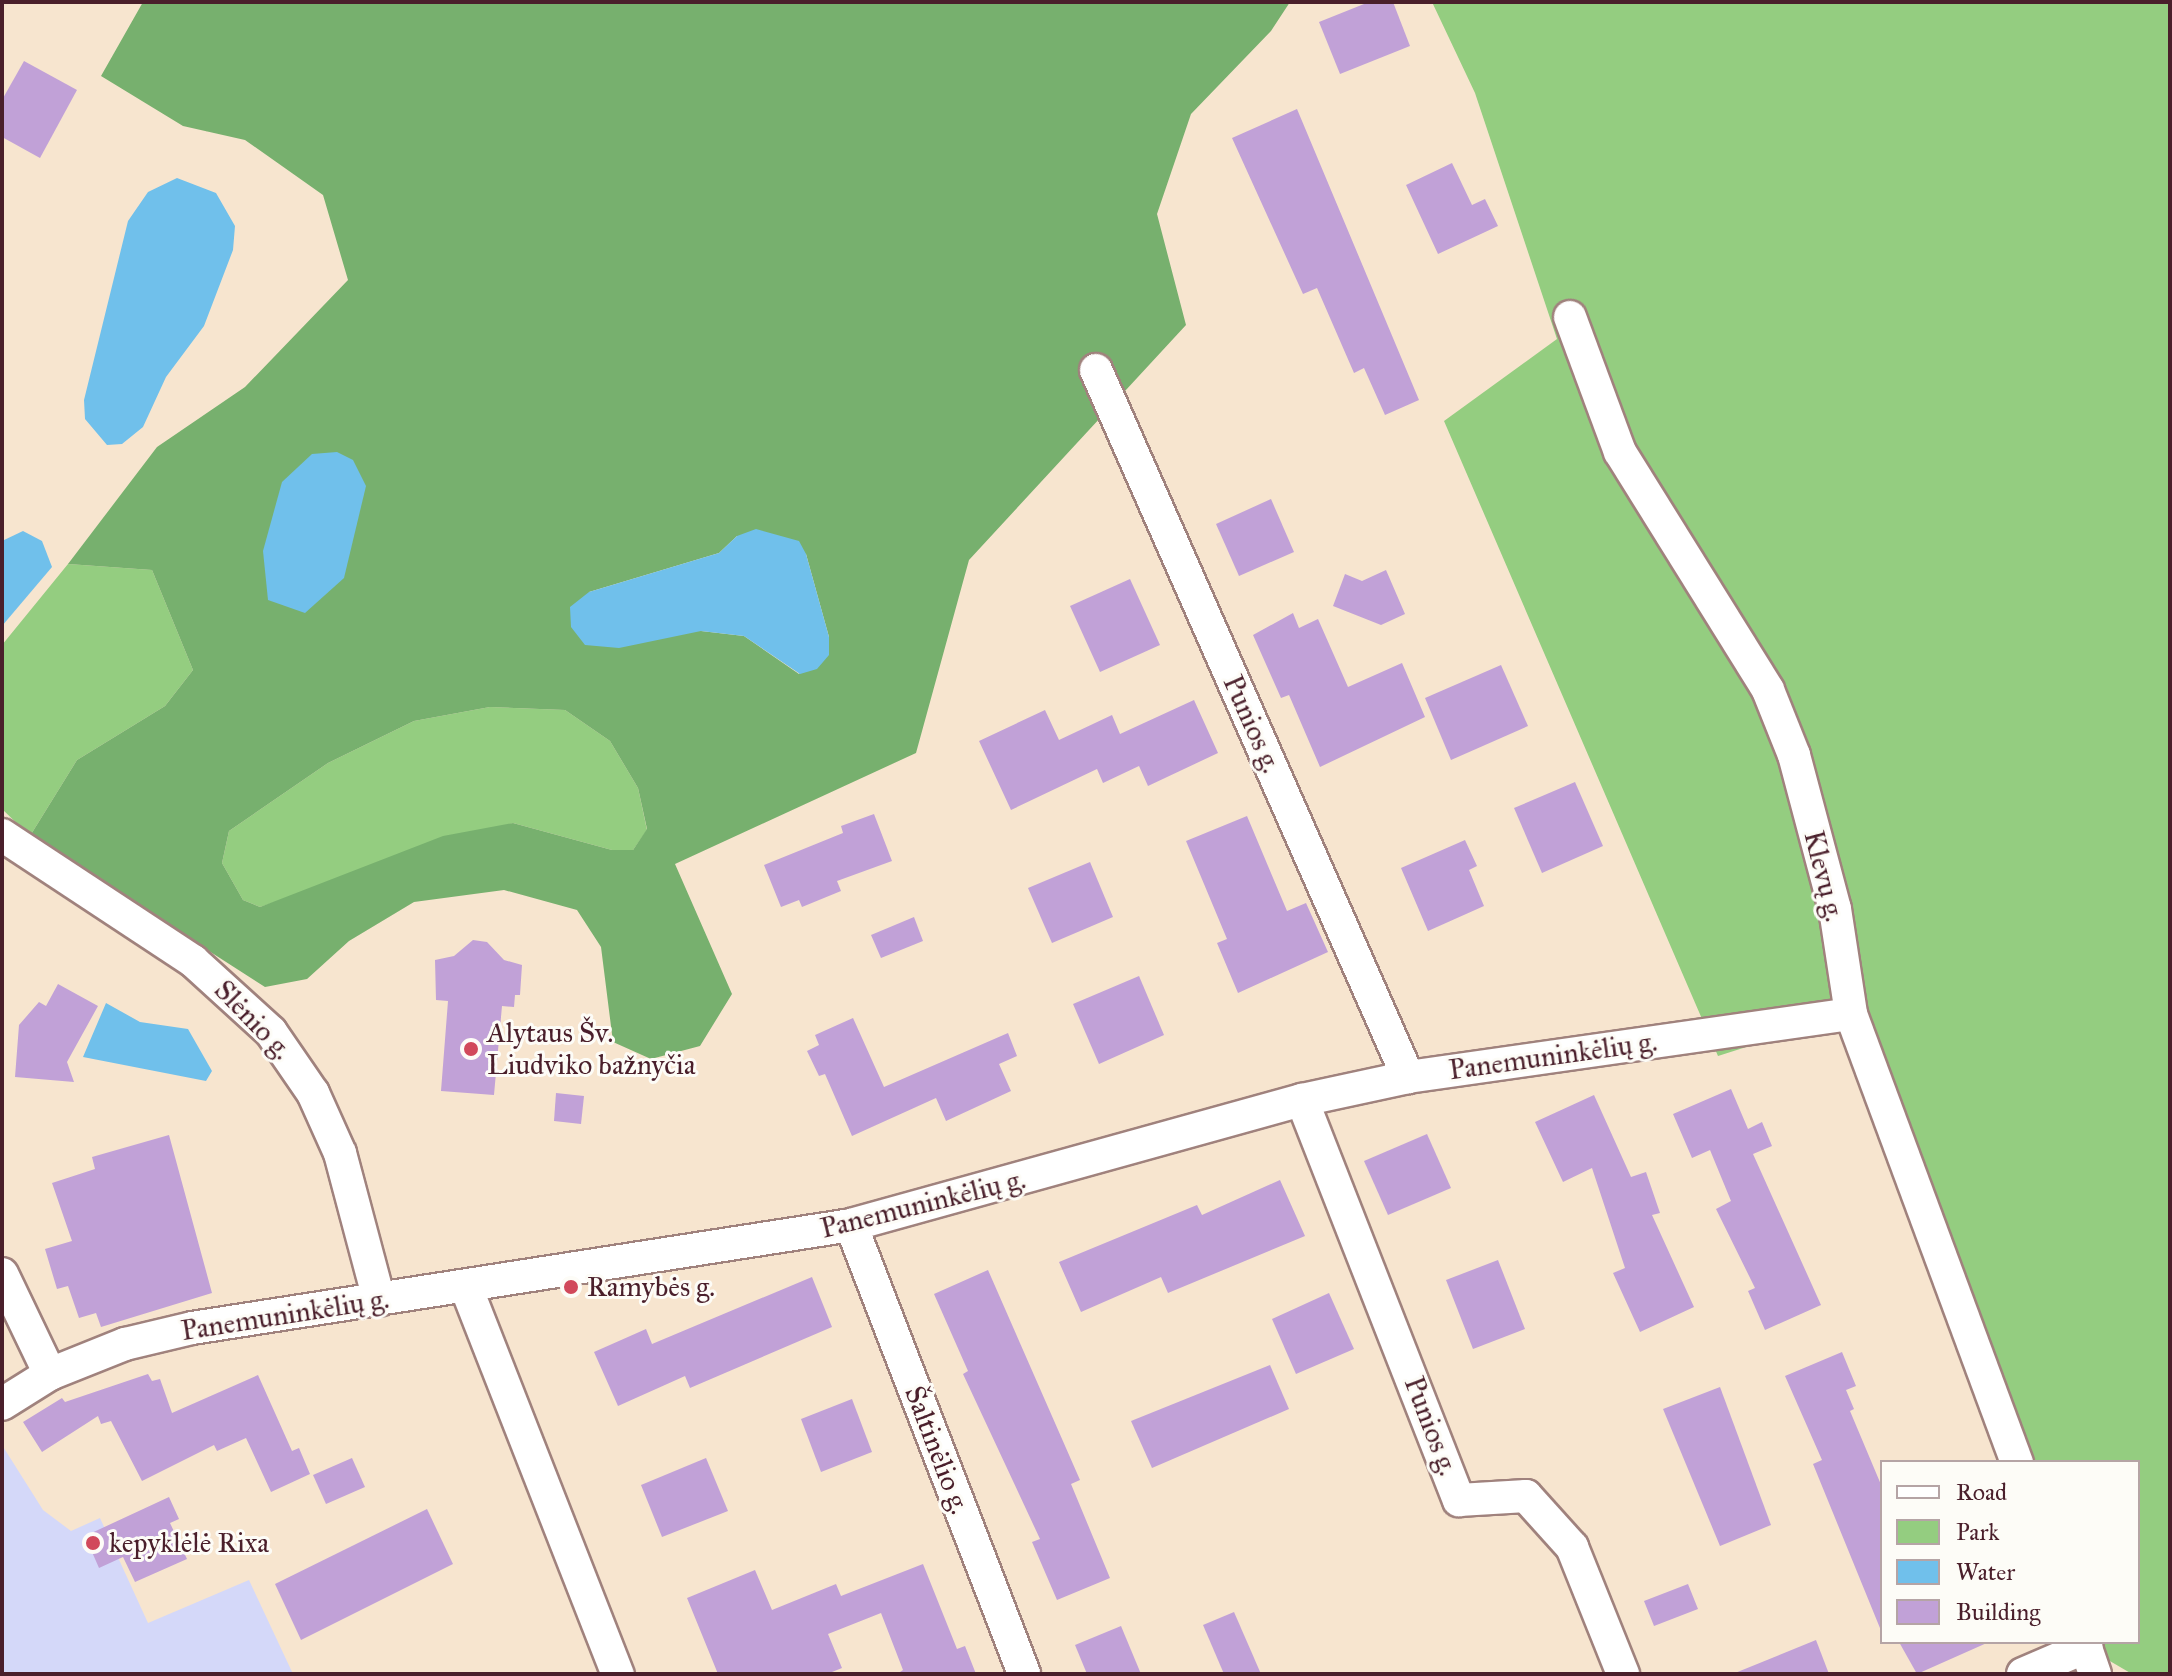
<!DOCTYPE html>
<html>
<head>
<meta charset="utf-8">
<style>
  body { margin:0 }
  #map { position:relative; width:2172px; height:1676px; overflow:hidden; background:#f7e5cf; font-family:"IM FELL Great Primer",serif }
  div>[style] { position:absolute }
  [style*='--x'] { left:calc(var(--x)*1px); top:calc(var(--y)*1px); width:calc(var(--w)*1px); rotate:calc(var(--a)*1deg) }
  .built>* { inset:0; background:#d4d8f9 }
  .green>* { inset:0; background:#94cd80 }
  .forest>* { inset:0; background:#77b06e }
  .water>* { inset:0; background:#70c0eb }
  .building>* { inset:0; background:#c1a1d7 }
  .roads { filter:drop-shadow(2px 0 #a0827d) drop-shadow(-2px 0 #a0827d) drop-shadow(0 2px #a0827d) drop-shadow(0 -2px #a0827d) }
  .street>* { height:32px; margin:-16px; padding:0 16px; transform-origin:16px; border-radius:16px; background:#fff }
  .dots>* { width:22px; height:22px; translate:-50% -50%; box-sizing:border-box; border:4px solid #fdfcf7; border-radius:50% }
  span { translate:-50% -50%; white-space:nowrap; text-align:center; line-height:1.15; -webkit-text-stroke:6px #fdfcf7; paint-order:stroke }
  .street-label { font-size:28px; color:#4a1f2b }
  .poi-label { font-size:28px; color:#4a1f2b }
  .left { translate:0 -50%; text-align:left }
  .frame { position:absolute; inset:0; border:4px solid #4a1f2b; pointer-events:none }
  .legend { position:absolute; left:1880px; top:1460px; width:260px; height:184px; box-sizing:border-box; background:#fdfcf7; border:2px solid #b5a4a5; margin:0; padding:10px 14px; list-style:none; font-size:24px; color:#4a1f2b }
  .legend li { display:flex; align-items:center; gap:16px; height:40px }
  .legend b { width:40px; border:2px solid #b5a4a5 }
</style>
</head>
<body>
<div id="map">
  <div class="built">
    <div style="clip-path:polygon(2px 1445px,43px 1510px,71px 1531px,100px 1518px,148px 1623px,249px 1580px,293px 1674px,2px 1674px)"></div>
  </div>
  <div class="green">
    <div style="clip-path:polygon(1432px 2px,2170px 2px,2170px 1674px,2132px 1674px,2086px 1647px,2084px 1642px,2138px 1642px,2138px 1462px,2017px 1462px,1850px 1014px,1718px 1056px,1444px 421px,1557px 339px,1475px 93px)"></div>
    <div style="clip-path:polygon(68px 564px,152px 570px,193px 670px,165px 706px,77px 760px,30px 836px,2px 809px,2px 645px)"></div>
    <div style="clip-path:polygon(490px 707px,565px 710px,610px 741px,638px 788px,647px 830px,633px 850px,612px 850px,513px 823px,260px 907px,243px 900px,222px 863px,229px 831px,328px 763px,414px 721px)"></div>
  </div>
  <div class="forest">
    <div style="clip-path:polygon(evenodd,143px 2px,1290px 2px,1271px 31px,1191px 114px,1157px 214px,1186px 325px,969px 560px,916px 753px,675px 864px,732px 994px,700px 1046px,651px 1059px,613px 1042px,601px 947px,577px 910px,504px 890px,414px 902px,349px 941px,307px 979px,265px 987px,30px 836px,77px 760px,165px 706px,193px 670px,152px 570px,68px 564px,157px 447px,245px 387px,348px 280px,323px 195px,245px 140px,183px 126px,101px 76px,143px 2px,737px 536px,806px 554px,829px 637px,799px 674px,744px 636px,701px 631px,589px 592px,719px 553px,737px 536px,143px 2px,490px 707px,565px 710px,610px 741px,638px 788px,647px 829px,633px 850px,612px 850px,513px 823px,443px 836px,260px 907px,243px 900px,222px 863px,229px 831px,328px 763px,414px 721px,490px 707px)"></div>
  </div>
  <div class="water">
    <div style="clip-path:polygon(177px 178px,216px 193px,235px 226px,233px 250px,204px 326px,166px 377px,143px 427px,122px 444px,107px 445px,85px 419px,84px 400px,128px 221px,148px 192px)"></div>
    <div style="clip-path:polygon(337px 452px,353px 460px,366px 486px,344px 578px,305px 613px,268px 600px,263px 551px,282px 482px,312px 454px)"></div>
    <div style="clip-path:polygon(756px 529px,799px 541px,806px 554px,829px 637px,829px 655px,817px 669px,800px 674px,744px 636px,701px 631px,619px 648px,585px 645px,571px 627px,570px 607px,589px 592px,719px 553px,737px 536px)"></div>
    <div style="clip-path:polygon(23px 531px,42px 541px,52px 567px,2px 626px,2px 541px)"></div>
    <div style="clip-path:polygon(106px 1003px,140px 1022px,188px 1029px,212px 1071px,206px 1081px,83px 1057px)"></div>
  </div>
  <div class="building">
    <div style="clip-path:polygon(1369px 2px,1393px 2px,1410px 46px,1340px 74px,1319px 22px)"></div>
    <div style="clip-path:polygon(24px 61px,77px 90px,40px 158px,2px 137px,2px 100px)"></div>
    <div style="clip-path:polygon(1297px 109px,1419px 400px,1385px 415px,1364px 368px,1354px 373px,1317px 288px,1303px 294px,1232px 138px)"></div>
    <div style="clip-path:polygon(1452px 163px,1472px 205px,1485px 199px,1498px 226px,1438px 254px,1406px 185px)"></div>
    <div style="clip-path:polygon(1271px 499px,1294px 552px,1239px 576px,1216px 524px)"></div>
    <div style="clip-path:polygon(1386px 570px,1405px 614px,1381px 625px,1333px 606px,1345px 574px,1362px 581px)"></div>
    <div style="clip-path:polygon(1130px 579px,1160px 645px,1100px 672px,1070px 606px)"></div>
    <div style="clip-path:polygon(1293px 613px,1299px 628px,1318px 619px,1348px 687px,1402px 663px,1425px 717px,1320px 767px,1289px 695px,1281px 698px,1253px 635px)"></div>
    <div style="clip-path:polygon(1501px 665px,1528px 726px,1451px 760px,1425px 698px)"></div>
    <div style="clip-path:polygon(1194px 700px,1218px 753px,1148px 786px,1139px 766px,1103px 783px,1097px 769px,1011px 810px,979px 741px,1045px 710px,1059px 740px,1112px 715px,1120px 734px)"></div>
    <div style="clip-path:polygon(1575px 782px,1603px 846px,1542px 873px,1514px 808px)"></div>
    <div style="clip-path:polygon(874px 814px,892px 861px,837px 881px,841px 891px,802px 907px,799px 900px,781px 907px,764px 865px,843px 833px,841px 826px)"></div>
    <div style="clip-path:polygon(1247px 816px,1287px 911px,1306px 903px,1328px 952px,1238px 993px,1217px 943px,1227px 939px,1186px 841px)"></div>
    <div style="clip-path:polygon(1465px 840px,1477px 866px,1469px 870px,1484px 906px,1428px 931px,1401px 868px)"></div>
    <div style="clip-path:polygon(1090px 862px,1113px 917px,1052px 943px,1028px 888px)"></div>
    <div style="clip-path:polygon(914px 917px,923px 941px,881px 958px,871px 935px)"></div>
    <div style="clip-path:polygon(473px 940px,487px 942px,504px 960px,522px 965px,520px 995px,515px 995px,514px 1007px,502px 1006px,494px 1095px,441px 1091px,448px 1001px,436px 1000px,435px 960px,454px 956px)"></div>
    <div style="clip-path:polygon(1139px 976px,1164px 1035px,1099px 1064px,1073px 1004px)"></div>
    <div style="clip-path:polygon(58px 984px,98px 1006px,67px 1062px,74px 1082px,15px 1077px,19px 1025px,39px 1002px,46px 1006px)"></div>
    <div style="clip-path:polygon(853px 1018px,884px 1087px,1008px 1033px,1017px 1056px,999px 1064px,1011px 1091px,946px 1121px,936px 1098px,852px 1136px,825px 1074px,819px 1076px,807px 1051px,819px 1045px,815px 1035px)"></div>
    <div style="clip-path:polygon(1731px 1089px,1748px 1129px,1762px 1122px,1772px 1146px,1753px 1154px,1821px 1305px,1765px 1330px,1748px 1291px,1755px 1288px,1716px 1209px,1731px 1201px,1710px 1150px,1692px 1158px,1673px 1114px)"></div>
    <div style="clip-path:polygon(556px 1093px,584px 1096px,581px 1124px,554px 1121px)"></div>
    <div style="clip-path:polygon(1594px 1095px,1631px 1177px,1646px 1172px,1660px 1213px,1652px 1215px,1694px 1307px,1640px 1332px,1613px 1273px,1625px 1268px,1592px 1168px,1563px 1182px,1535px 1122px)"></div>
    <div style="clip-path:polygon(1427px 1134px,1451px 1188px,1388px 1215px,1364px 1161px)"></div>
    <div style="clip-path:polygon(169px 1135px,212px 1293px,101px 1327px,96px 1313px,79px 1318px,68px 1286px,57px 1289px,45px 1249px,72px 1241px,52px 1183px,95px 1169px,92px 1157px)"></div>
    <div style="clip-path:polygon(1280px 1180px,1305px 1236px,1168px 1293px,1161px 1277px,1081px 1312px,1059px 1262px,1197px 1205px,1202px 1215px)"></div>
    <div style="clip-path:polygon(1498px 1260px,1525px 1329px,1473px 1349px,1446px 1280px)"></div>
    <div style="clip-path:polygon(988px 1270px,1080px 1480px,1071px 1484px,1110px 1578px,1057px 1600px,1032px 1542px,1040px 1539px,963px 1374px,968px 1371px,934px 1294px)"></div>
    <div style="clip-path:polygon(812px 1277px,832px 1327px,690px 1388px,685px 1376px,618px 1406px,594px 1352px,646px 1329px,652px 1344px)"></div>
    <div style="clip-path:polygon(1329px 1293px,1354px 1349px,1296px 1374px,1272px 1319px)"></div>
    <div style="clip-path:polygon(1842px 1352px,1856px 1386px,1846px 1390px,1854px 1409px,1850px 1411px,1882px 1487px,1882px 1633px,1813px 1464px,1822px 1460px,1785px 1376px)"></div>
    <div style="clip-path:polygon(1270px 1365px,1289px 1409px,1152px 1468px,1131px 1421px)"></div>
    <div style="clip-path:polygon(148px 1374px,152px 1381px,160px 1379px,172px 1413px,258px 1375px,292px 1451px,299px 1448px,310px 1474px,271px 1492px,246px 1438px,217px 1451px,214px 1445px,142px 1481px,111px 1421px,101px 1424px,98px 1416px,42px 1452px,23px 1422px,62px 1398px,65px 1402px)"></div>
    <div style="clip-path:polygon(1720px 1387px,1771px 1525px,1720px 1546px,1663px 1409px)"></div>
    <div style="clip-path:polygon(852px 1399px,872px 1452px,821px 1472px,801px 1419px)"></div>
    <div style="clip-path:polygon(352px 1458px,365px 1487px,326px 1504px,313px 1475px)"></div>
    <div style="clip-path:polygon(706px 1458px,728px 1511px,662px 1537px,641px 1485px)"></div>
    <div style="clip-path:polygon(169px 1497px,179px 1519px,170px 1523px,187px 1559px,135px 1582px,123px 1557px,99px 1568px,85px 1536px)"></div>
    <div style="clip-path:polygon(427px 1509px,453px 1564px,301px 1640px,275px 1584px)"></div>
    <div style="clip-path:polygon(923px 1564px,957px 1649px,965px 1646px,976px 1674px,897px 1674px,903px 1670px,881px 1613px,828px 1634px,842px 1668px,827px 1674px,718px 1674px,687px 1598px,755px 1570px,772px 1610px,836px 1584px,841px 1596px)"></div>
    <div style="clip-path:polygon(1688px 1584px,1698px 1609px,1654px 1626px,1644px 1601px)"></div>
    <div style="clip-path:polygon(1234px 1612px,1261px 1674px,1224px 1674px,1203px 1625px)"></div>
    <div style="clip-path:polygon(1121px 1626px,1141px 1674px,1087px 1674px,1075px 1645px)"></div>
    <div style="clip-path:polygon(1816px 1640px,1829px 1674px,1735px 1674px,1735px 1673px)"></div>
    <div style="clip-path:polygon(1899px 1642px,1989px 1642px,1917px 1674px)"></div>
  </div>
  <div class="roads">
    <div class="street">
      <div style="--x:1570;--y:317;--w:144;--a:69.7"></div>
      <div style="--x:1620;--y:452;--w:280;--a:58.1"></div>
      <div style="--x:1768;--y:690;--w:70;--a:68.2"></div>
      <div style="--x:1794;--y:755;--w:159;--a:75.1"></div>
      <div style="--x:1835;--y:909;--w:106;--a:81.3"></div>
      <div style="--x:1851;--y:1014;--w:478;--a:69.7"></div>
      <div style="--x:1096;--y:370;--w:773;--a:66.19"></div>
      <div style="--x:2;--y:835;--w:229;--a:33.4"></div>
      <div style="--x:193;--y:961;--w:105;--a:42.3"></div>
      <div style="--x:271;--y:1032;--w:74;--a:55.5"></div>
      <div style="--x:313;--y:1093;--w:66;--a:65.8"></div>
      <div style="--x:340;--y:1153;--w:152;--a:75.1"></div>
      <div style="--x:1302;--y:1100;--w:430;--a:68.6"></div>
      <div style="--x:1459;--y:1500;--w:67;--a:-3.4"></div>
      <div style="--x:1526;--y:1496;--w:69;--a:48"></div>
      <div style="--x:1572;--y:1547;--w:137;--a:68.1"></div>
      <div style="--x:851;--y:1225;--w:481;--a:68.9"></div>
      <div style="--x:2;--y:1274;--w:111;--a:64.4"></div>
      <div style="--x:466;--y:1287;--w:416;--a:68.6"></div>
      <div style="--x:2;--y:1404;--w:57;--a:-32"></div>
      <div style="--x:50;--y:1374;--w:81;--a:-21.8"></div>
      <div style="--x:125;--y:1344;--w:69;--a:-13.4"></div>
      <div style="--x:192;--y:1328;--w:667;--a:-8.88"></div>
      <div style="--x:851;--y:1225;--w:468;--a:-15.5"></div>
      <div style="--x:1302;--y:1100;--w:108;--a:-12.2"></div>
      <div style="--x:1408;--y:1077;--w:447;--a:-8.1"></div>
      <div style="--x:2084;--y:1642;--w:34;--a:71"></div>
      <div style="--x:2023;--y:1674;--w:69;--a:-23.2"></div>
    </div>
  </div>
  <div class="dots">
    <div style="left:471px;top:1049px;background:#d1495b"></div>
    <div style="left:571px;top:1287px;background:#d1495b"></div>
    <div style="left:93px;top:1543px;background:#d1495b"></div>
  </div>
  <div class="street-label">
    <span style="left:1252px;top:724px;rotate:66deg">Punios g.</span>
    <span style="left:1824px;top:876px;rotate:76deg">Klevų g.</span>
    <span style="left:253px;top:1020px;rotate:46deg">Slėnio g.</span>
    <span style="left:1553px;top:1056px;rotate:-8deg">Panemuninkėlių g.</span>
    <span style="left:923px;top:1204px;rotate:-14deg">Panemuninkėlių g.</span>
    <span style="left:285px;top:1315px;rotate:-9deg">Panemuninkėlių g.</span>
    <span style="left:1431px;top:1426px;rotate:69deg">Punios g.</span>
    <span style="left:937px;top:1450px;rotate:69deg">Šaltinėlio g.</span>
  </div>
  <div class="poi-label">
    <span class="left" style="left:487px;top:1049px">Alytaus Šv.<br>Liudviko bažnyčia</span>
    <span class="left" style="left:587px;top:1287px">Ramybės g.</span>
    <span class="left" style="left:109px;top:1543px">kepyklėlė Rixa</span>
  </div>
  <div class="frame"></div>
  <ul class="legend">
  <li><b style="height:10px;background:#fff"></b>Road</li>
  <li><b style="height:22px;background:#94cd80"></b>Park</li>
  <li><b style="height:22px;background:#70c0eb"></b>Water</li>
  <li><b style="height:22px;background:#c1a1d7"></b>Building</li>
  </ul>
</div>
</body>
</html>
